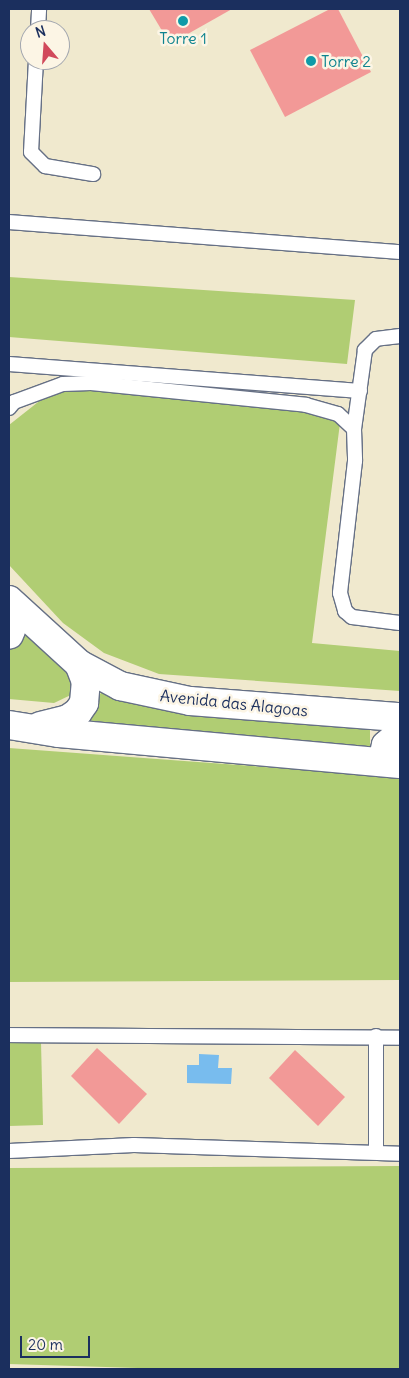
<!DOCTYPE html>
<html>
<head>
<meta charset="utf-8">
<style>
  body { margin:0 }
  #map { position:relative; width:409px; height:1378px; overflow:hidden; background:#f0e9ce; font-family:Delius,sans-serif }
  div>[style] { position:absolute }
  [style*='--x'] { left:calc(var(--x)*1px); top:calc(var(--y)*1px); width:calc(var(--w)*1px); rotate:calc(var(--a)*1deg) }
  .green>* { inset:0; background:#b0cd73 }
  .water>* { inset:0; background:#78bcee }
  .building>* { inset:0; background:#f29997 }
  .roads { filter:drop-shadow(1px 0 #667085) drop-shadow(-1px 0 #667085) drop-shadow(0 1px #667085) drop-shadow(0 -1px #667085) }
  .lane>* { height:14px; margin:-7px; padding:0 7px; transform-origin:7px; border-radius:7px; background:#fff }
  .secondary>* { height:28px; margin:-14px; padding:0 14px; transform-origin:14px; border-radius:14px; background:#fff }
  .dots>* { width:14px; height:14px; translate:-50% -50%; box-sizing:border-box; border:2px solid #fcf5e5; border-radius:50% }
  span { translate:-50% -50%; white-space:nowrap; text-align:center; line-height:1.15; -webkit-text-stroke:5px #fcf5e5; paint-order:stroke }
  .culture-label { font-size:16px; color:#0d838f }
  .left { translate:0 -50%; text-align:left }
  .street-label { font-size:16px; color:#1b2f5e }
  .frame { position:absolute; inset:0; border:10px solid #1b2f5e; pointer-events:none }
  .north { position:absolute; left:20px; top:20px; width:50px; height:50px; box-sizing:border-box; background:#fcf5e5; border:1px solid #a2a6af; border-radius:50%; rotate:342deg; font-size:14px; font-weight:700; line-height:20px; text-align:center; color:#1b2f5e }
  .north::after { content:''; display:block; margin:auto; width:18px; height:22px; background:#d1495b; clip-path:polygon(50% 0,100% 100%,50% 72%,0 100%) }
  .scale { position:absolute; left:20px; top:1336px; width:70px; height:22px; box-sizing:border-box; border:2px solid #1b2f5e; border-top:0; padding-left:6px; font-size:15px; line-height:18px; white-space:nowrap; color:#1b2f5e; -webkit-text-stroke:4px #fcf5e5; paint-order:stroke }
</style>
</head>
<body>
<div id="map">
  <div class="green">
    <div style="clip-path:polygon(9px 277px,355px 300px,347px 364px,9px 337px)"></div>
    <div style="clip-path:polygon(79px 388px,321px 403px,340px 423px,312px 643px,400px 651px,400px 691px,159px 674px,104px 653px,63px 623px,9px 565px,9px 425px,47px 395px)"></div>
    <div style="clip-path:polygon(9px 620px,75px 679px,75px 693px,54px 703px,9px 699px)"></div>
    <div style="clip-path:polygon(102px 691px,370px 727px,370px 752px,85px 720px)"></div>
    <div style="clip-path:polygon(9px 748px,400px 777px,400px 980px,9px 982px)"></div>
    <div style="clip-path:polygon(41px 1042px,43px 1125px,9px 1126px,9px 1043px)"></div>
    <div style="clip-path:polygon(400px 1166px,400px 1369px,170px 1369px,9px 1364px,9px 1168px)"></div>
  </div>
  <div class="water">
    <div style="clip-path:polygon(199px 1054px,219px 1055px,218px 1068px,232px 1068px,231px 1084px,187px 1083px,187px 1065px,199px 1065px)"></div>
  </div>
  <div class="building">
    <div style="clip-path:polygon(149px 9px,232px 9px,170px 44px)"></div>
    <div style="clip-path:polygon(330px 9px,338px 9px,371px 72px,285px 117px,250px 50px)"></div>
    <div style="clip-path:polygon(97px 1048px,147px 1094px,119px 1124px,71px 1076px)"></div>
    <div style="clip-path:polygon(295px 1050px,345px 1097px,318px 1126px,269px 1078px)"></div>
  </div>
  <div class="roads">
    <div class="lane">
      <div style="--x:38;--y:30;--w:21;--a:-87"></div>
      <div style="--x:36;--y:60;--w:92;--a:93.1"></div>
      <div style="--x:31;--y:152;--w:20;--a:45"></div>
      <div style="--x:45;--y:166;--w:49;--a:9.5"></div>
      <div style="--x:9;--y:222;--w:392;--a:4.4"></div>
      <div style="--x:400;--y:336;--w:24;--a:173"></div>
      <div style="--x:376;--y:339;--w:16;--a:135"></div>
      <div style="--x:365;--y:350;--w:80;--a:97.9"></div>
      <div style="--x:354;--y:429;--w:32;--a:88"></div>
      <div style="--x:355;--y:461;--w:133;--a:96.5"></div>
      <div style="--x:340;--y:593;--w:19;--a:74"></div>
      <div style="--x:345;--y:611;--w:9;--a:41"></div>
      <div style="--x:352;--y:617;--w:48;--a:7.1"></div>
      <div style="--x:9;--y:364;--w:352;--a:4.4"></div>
      <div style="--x:9;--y:408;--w:8;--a:-50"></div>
      <div style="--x:14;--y:402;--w:52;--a:-20.2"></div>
      <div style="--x:63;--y:384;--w:28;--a:-2"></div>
      <div style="--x:91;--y:383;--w:216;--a:5.8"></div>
      <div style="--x:306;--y:405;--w:33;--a:16"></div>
      <div style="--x:338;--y:414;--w:22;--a:43"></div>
      <div style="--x:9;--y:1035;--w:391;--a:0.4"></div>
      <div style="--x:9;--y:1151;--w:125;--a:-2.7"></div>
      <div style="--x:134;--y:1145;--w:266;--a:1.9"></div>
      <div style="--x:376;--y:1152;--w:116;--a:-90"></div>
    </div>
    <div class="secondary">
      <div style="--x:9;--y:600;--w:95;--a:42.4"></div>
      <div style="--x:79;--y:664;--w:47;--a:28.2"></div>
      <div style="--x:120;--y:686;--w:72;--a:12.1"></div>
      <div style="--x:190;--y:701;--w:211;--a:4.4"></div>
      <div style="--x:9;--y:612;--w:18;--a:84"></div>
      <div style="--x:11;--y:630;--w:5;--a:112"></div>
      <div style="--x:9;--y:725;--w:51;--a:9.1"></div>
      <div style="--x:59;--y:733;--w:342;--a:5.2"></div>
      <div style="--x:40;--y:726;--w:29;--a:-14"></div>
      <div style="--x:68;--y:719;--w:12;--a:-35"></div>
      <div style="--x:78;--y:712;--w:11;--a:-56"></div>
      <div style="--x:84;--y:703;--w:21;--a:-85"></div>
      <div style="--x:86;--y:682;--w:19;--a:-111"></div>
      <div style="--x:382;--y:762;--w:17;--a:-77"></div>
      <div style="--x:386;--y:745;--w:18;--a:-41"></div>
    </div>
  </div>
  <div class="dots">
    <div style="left:183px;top:21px;background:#0f9aa8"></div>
    <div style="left:311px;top:61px;background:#0f9aa8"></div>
  </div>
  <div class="culture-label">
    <span style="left:183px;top:38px">Torre 1</span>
    <span class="left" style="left:321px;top:61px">Torre 2</span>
  </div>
  <div class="street-label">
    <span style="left:234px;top:703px;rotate:6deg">Avenida das Alagoas</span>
  </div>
  <div class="frame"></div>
  <div class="north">N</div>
  <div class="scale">20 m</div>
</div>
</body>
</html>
